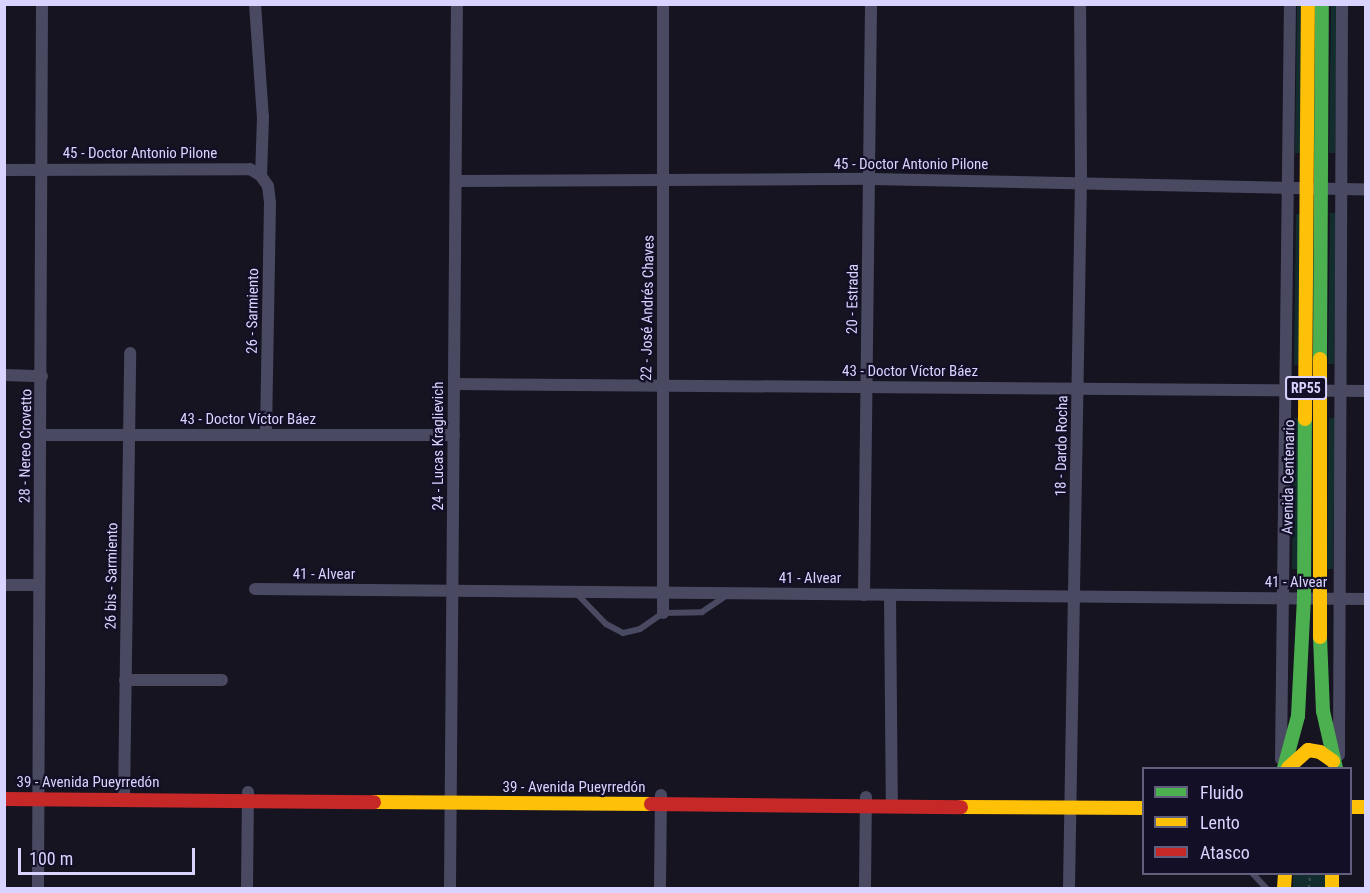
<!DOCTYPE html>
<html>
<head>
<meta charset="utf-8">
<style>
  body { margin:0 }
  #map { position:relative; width:1370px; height:893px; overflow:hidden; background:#161421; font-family:"Roboto Condensed",sans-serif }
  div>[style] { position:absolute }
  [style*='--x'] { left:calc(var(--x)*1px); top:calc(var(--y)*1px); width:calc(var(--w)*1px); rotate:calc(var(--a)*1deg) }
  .green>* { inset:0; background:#132c2d }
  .path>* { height:2px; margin-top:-1px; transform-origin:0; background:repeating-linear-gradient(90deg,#44505f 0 3px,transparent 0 7.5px) }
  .lane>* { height:6px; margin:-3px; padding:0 3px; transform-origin:3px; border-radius:3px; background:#4a4962 }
  .street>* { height:12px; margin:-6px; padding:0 6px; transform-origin:6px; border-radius:6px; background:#4a4962 }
  .fast>* { height:14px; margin:-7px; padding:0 7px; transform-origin:7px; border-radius:7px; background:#4caf50 }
  .slow>* { height:14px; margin:-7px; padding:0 7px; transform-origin:7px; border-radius:7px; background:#ffc107 }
  .jam>* { height:14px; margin:-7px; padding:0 7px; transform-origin:7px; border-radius:7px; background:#c62828 }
  span { translate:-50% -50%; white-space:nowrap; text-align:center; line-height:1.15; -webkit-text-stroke:4.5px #130f26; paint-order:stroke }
  .shield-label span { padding:2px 4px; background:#130f26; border:2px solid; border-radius:4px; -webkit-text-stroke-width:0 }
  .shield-label { font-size:14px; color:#d9d4ff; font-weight:700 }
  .street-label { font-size:15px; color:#d9d4ff }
  .frame { position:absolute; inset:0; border:6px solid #d9d4ff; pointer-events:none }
  .legend { position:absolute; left:1142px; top:767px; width:210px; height:108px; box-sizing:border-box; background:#130f26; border:2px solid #625e7d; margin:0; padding:8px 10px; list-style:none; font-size:18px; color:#d9d4ff }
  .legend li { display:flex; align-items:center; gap:12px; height:30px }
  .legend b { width:30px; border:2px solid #625e7d }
  .scale { position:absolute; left:18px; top:848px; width:177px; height:27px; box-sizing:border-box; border:3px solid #d9d4ff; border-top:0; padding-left:8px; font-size:18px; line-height:21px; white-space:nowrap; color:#d9d4ff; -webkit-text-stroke:4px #130f26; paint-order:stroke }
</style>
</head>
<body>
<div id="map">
  <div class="green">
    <div style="clip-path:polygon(1297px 5px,1303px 5px,1301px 153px,1295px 153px)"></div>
    <div style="clip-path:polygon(1331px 5px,1337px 5px,1335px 153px,1329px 153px)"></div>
    <div style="clip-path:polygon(1330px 213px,1336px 213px,1334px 364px,1328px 364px)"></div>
    <div style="clip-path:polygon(1296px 214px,1302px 214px,1300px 365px,1294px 365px)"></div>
    <div style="clip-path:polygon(1294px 418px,1300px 418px,1298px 569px,1292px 569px)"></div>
    <div style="clip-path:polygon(1329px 418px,1335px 418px,1333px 569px,1327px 569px)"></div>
    <div style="clip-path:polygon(1293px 874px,1327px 874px,1327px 888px,1293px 888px)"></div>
  </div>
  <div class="path">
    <div style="--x:1309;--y:888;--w:14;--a:-86"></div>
  </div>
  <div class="lane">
    <div style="--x:577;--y:594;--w:42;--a:46"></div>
    <div style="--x:606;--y:624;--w:19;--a:28"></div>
    <div style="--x:623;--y:633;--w:17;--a:-13"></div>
    <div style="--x:640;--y:629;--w:28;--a:-35"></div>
    <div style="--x:663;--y:613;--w:39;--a:-1"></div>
    <div style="--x:702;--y:612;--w:30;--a:-34"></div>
    <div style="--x:1253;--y:874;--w:19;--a:47"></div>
  </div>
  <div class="street">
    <div style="--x:255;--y:4;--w:113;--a:86"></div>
    <div style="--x:263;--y:117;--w:59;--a:91.9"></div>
    <div style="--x:4;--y:170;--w:246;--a:-0.2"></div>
    <div style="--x:250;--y:169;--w:13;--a:32"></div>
    <div style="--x:261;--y:176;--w:12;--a:55"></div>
    <div style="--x:268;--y:186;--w:17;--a:83"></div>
    <div style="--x:270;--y:203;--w:232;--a:91"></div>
    <div style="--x:456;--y:181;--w:414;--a:-0.3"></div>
    <div style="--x:870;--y:179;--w:496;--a:1.2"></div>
    <div style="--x:4;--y:375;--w:38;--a:2"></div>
    <div style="--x:454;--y:384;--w:912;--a:0.44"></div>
    <div style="--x:42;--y:435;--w:412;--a:0"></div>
    <div style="--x:4;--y:585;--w:35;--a:0"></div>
    <div style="--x:255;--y:589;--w:1111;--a:0.52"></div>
    <div style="--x:864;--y:595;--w:591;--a:-89.32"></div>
    <div style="--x:890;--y:595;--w:210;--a:89.5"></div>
    <div style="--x:663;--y:613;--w:609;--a:-90"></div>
    <div style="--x:125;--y:680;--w:97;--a:0"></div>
    <div style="--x:1339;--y:755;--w:751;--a:-89.77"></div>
    <div style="--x:1281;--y:759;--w:755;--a:-89.32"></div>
    <div style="--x:124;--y:799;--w:446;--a:-89.2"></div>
    <div style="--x:38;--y:888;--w:884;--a:-89.74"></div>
    <div style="--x:247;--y:888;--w:96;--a:-89.4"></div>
    <div style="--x:450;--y:888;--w:884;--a:-89.55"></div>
    <div style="--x:660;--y:888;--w:93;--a:-89.4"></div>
    <div style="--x:865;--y:888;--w:91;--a:-89.4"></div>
    <div style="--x:1069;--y:888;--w:706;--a:-89.03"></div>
    <div style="--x:1081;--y:182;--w:178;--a:-90.3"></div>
  </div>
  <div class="fast">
    <div style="--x:1320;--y:359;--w:355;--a:-89.7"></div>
    <div style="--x:1320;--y:637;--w:74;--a:87.7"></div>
    <div style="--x:1323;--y:711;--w:58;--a:77.2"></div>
    <div style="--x:1284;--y:768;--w:54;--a:-74.9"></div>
    <div style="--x:1298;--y:716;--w:118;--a:-87.1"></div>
    <div style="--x:1304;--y:598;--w:179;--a:-89.7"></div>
  </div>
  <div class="slow">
    <div style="--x:1320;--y:359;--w:278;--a:90"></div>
    <div style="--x:1305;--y:419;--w:415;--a:-89.6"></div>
    <div style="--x:1288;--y:768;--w:27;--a:-42"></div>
    <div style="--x:1308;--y:750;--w:12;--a:9"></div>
    <div style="--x:1320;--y:752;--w:16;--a:35"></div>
    <div style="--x:374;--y:802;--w:277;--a:0.4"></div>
    <div style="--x:961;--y:807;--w:183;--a:0.3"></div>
    <div style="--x:1350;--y:807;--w:16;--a:0"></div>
    <div style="--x:1332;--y:874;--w:14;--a:90"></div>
    <div style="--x:1284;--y:888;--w:14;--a:-86"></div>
  </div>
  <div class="jam">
    <div style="--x:4;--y:799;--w:370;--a:0.5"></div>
    <div style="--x:651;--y:804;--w:310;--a:0.6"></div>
  </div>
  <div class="shield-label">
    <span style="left:1306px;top:388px">RP55</span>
  </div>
  <div class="street-label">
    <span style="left:140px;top:154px">45 - Doctor Antonio Pilone</span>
    <span style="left:911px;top:165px">45 - Doctor Antonio Pilone</span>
    <span style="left:853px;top:299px;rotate:-89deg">20 - Estrada</span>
    <span style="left:648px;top:308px;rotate:-89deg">22 - José Andrés Chaves</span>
    <span style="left:253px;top:311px;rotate:-89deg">26 - Sarmiento</span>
    <span style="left:910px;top:372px">43 - Doctor Víctor Báez</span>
    <span style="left:248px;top:420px">43 - Doctor Víctor Báez</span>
    <span style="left:26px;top:446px;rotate:-89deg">28 - Nereo Crovetto</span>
    <span style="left:439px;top:446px;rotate:-90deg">24 - Lucas Kraglievich</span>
    <span style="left:1062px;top:446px;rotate:-89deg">18 - Dardo Rocha</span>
    <span style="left:1289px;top:477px;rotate:-89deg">Avenida Centenario</span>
    <span style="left:324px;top:575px">41 - Alvear</span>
    <span style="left:112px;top:576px;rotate:-89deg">26 bis - Sarmiento</span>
    <span style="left:810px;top:579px">41 - Alvear</span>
    <span style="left:1296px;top:583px">41 - Alvear</span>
    <span style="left:88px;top:783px">39 - Avenida Pueyrredón</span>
    <span style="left:574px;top:788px">39 - Avenida Pueyrredón</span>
  </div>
  <div class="frame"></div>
  <ul class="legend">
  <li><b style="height:8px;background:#4caf50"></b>Fluido</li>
  <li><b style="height:8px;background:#ffc107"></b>Lento</li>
  <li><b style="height:8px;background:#c62828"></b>Atasco</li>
  </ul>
  <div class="scale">100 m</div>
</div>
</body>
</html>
